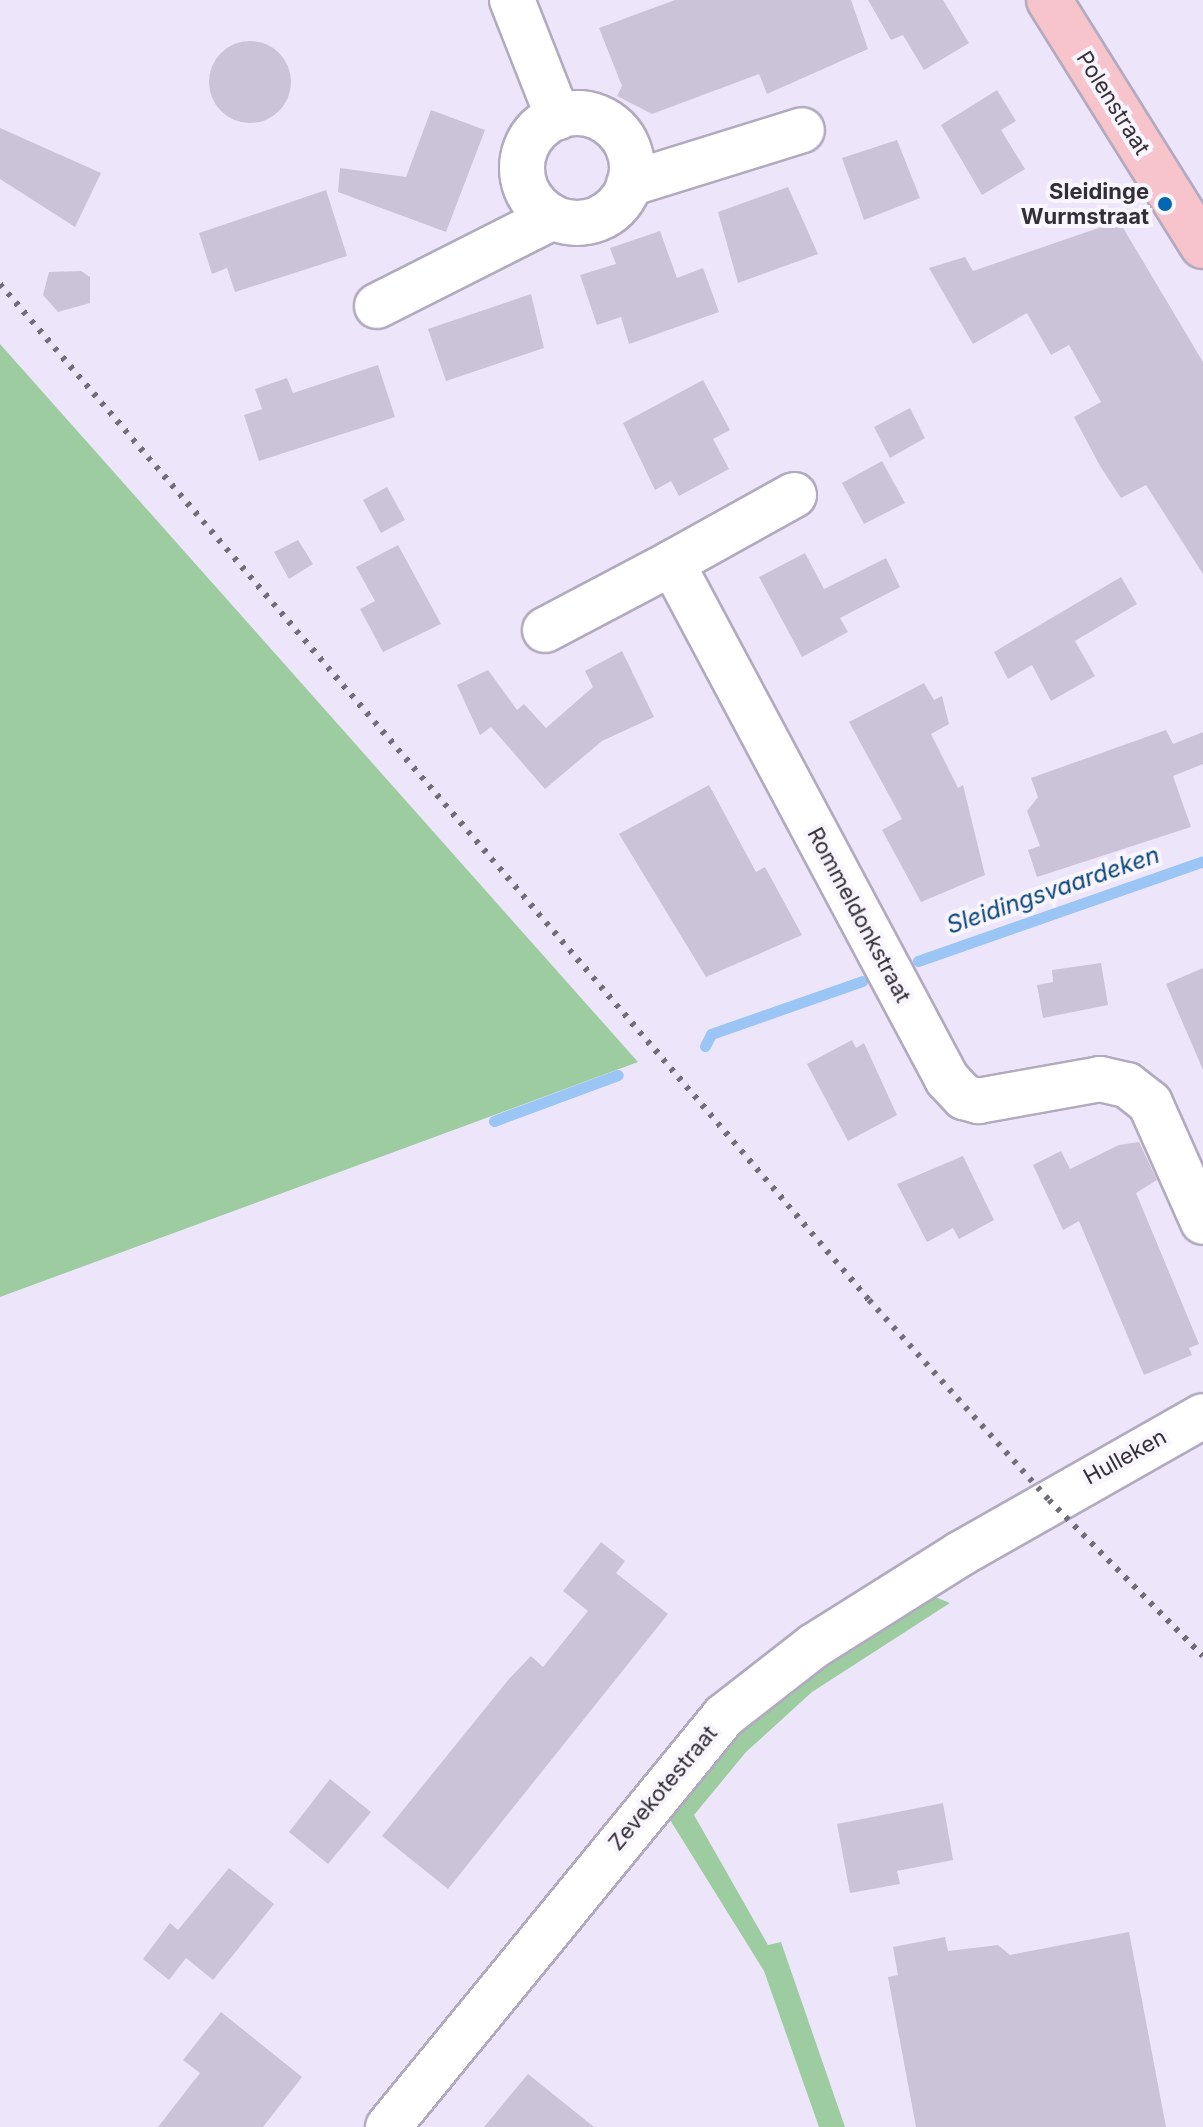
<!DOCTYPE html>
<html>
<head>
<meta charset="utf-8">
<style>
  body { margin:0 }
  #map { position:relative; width:1203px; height:2127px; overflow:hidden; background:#ede6fb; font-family:Inter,sans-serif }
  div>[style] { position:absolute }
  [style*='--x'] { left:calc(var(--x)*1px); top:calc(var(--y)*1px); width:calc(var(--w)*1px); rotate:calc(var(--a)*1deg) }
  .green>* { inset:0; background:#9ccca0 }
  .stream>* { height:11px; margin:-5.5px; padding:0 5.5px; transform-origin:5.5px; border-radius:5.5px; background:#9ac5f4 }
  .building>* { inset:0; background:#cbc4d8 }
  .round { border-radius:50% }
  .roads { filter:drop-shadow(2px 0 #b2aabe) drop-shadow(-2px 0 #b2aabe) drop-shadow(0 2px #b2aabe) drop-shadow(0 -2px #b2aabe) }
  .minor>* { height:44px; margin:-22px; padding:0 22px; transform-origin:22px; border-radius:22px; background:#fff }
  .minor>.ring { margin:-22px; padding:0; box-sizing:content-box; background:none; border:44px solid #fff; border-radius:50% }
  .major>* { height:44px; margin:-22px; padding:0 22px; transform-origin:22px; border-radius:22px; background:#f8c4cc }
  .rail>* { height:6px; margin-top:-3px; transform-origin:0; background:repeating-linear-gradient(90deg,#706c78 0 4px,transparent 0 12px) }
  .dots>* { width:22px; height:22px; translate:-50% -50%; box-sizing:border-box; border:4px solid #f8f5fe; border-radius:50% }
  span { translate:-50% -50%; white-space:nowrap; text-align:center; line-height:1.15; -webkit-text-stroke:8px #f8f5fe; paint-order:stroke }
  .street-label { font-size:22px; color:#322f37 }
  .poi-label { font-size:22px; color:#322f37; font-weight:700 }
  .right { translate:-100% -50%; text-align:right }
  .water-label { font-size:24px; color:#0e487c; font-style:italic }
</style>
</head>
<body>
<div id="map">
  <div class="green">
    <div style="clip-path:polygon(0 344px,638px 1062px,0 1297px)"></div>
    <div style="clip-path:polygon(925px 1593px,950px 1603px,812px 1692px,746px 1752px,694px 1815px,768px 1945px,781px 1942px,845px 2127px,819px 2127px,764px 1971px,662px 1807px,746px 1712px)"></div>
  </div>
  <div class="stream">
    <div style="--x:918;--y:961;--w:302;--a:-19.3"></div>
    <div style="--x:705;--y:1046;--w:13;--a:-63"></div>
    <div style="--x:711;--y:1034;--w:160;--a:-19.3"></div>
    <div style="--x:494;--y:1121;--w:132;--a:-20.4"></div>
  </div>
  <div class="building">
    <div style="clip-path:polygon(675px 0,851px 0,868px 49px,767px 94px,759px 74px,652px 114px,617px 96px,622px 86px,599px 28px)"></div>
    <div style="clip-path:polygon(868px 0,943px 0,969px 43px,924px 70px,903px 35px,891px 40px)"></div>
    <div class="round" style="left:209px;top:41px;width:82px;height:82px"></div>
    <div style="clip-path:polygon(997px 90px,1016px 121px,1001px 130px,1025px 169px,982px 195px,941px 125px)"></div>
    <div style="clip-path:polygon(431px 110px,485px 130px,446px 232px,338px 192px,340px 168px,406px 177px)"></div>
    <div style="clip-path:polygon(0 128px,101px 173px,75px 227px,0 179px)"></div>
    <div style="clip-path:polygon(897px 140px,920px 198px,864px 220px,842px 158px)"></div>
    <div style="clip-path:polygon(788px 187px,818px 254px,738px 283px,718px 212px)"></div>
    <div style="clip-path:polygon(326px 190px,347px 256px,235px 292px,227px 268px,212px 274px,199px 233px)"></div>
    <div style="clip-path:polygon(1119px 221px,1203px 362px,1203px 574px,1146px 485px,1121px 498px,1100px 466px,1074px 417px,1101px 402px,1069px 345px,1051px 355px,1027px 313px,973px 344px,929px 268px,965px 257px,973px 271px)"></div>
    <div style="clip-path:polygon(660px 231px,677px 278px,703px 268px,719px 312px,629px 344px,621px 317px,597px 325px,580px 275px,616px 264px,610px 248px)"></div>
    <div style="clip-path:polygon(81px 271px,90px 277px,90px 303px,58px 312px,43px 295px,49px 272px)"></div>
    <div style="clip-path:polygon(531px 294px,544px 348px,446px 381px,428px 329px)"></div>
    <div style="clip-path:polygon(378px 365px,395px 417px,259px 461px,244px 415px,262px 409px,255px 389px,287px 378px,293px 393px)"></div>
    <div style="clip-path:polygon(703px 380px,730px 430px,713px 439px,729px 469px,679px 496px,671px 481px,655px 490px,623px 423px)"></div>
    <div style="clip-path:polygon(910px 408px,925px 438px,890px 458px,874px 427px)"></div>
    <div style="clip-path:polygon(882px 461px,905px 503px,864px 524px,842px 483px)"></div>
    <div style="clip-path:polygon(387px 487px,405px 520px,381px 533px,363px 500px)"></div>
    <div style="clip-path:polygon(298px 540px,313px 564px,289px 579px,274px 552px)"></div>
    <div style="clip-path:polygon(398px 545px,441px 624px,383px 652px,360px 609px,375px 601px,356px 567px)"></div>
    <div style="clip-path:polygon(805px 553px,824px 589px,886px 558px,900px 587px,840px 618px,848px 632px,802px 657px,759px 577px)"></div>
    <div style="clip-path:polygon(1121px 577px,1137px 604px,1075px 641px,1095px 676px,1051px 701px,1032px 665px,1008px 679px,994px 652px)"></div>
    <div style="clip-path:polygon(622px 651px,654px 717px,602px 741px,545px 789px,491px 727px,480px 735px,457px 685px,488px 670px,517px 710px,524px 704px,546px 728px,593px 687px,585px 671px)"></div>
    <div style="clip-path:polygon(924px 683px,934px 700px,942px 696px,949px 724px,931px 734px,958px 788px,963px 785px,985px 875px,921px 902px,882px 830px,902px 819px,849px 722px)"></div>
    <div style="clip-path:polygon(1166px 730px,1173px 744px,1203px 732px,1203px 764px,1173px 776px,1191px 827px,1037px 877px,1028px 850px,1040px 846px,1027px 811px,1038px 797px,1031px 778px)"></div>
    <div style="clip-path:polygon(709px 785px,756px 872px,765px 867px,802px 935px,706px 977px,619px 834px)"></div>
    <div style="clip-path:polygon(1101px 963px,1108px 1005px,1043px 1018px,1037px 985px,1053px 982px,1052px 970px)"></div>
    <div style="clip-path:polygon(1203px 968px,1203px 1070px,1166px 984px)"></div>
    <div style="clip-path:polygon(852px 1040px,856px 1048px,864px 1043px,897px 1115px,848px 1141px,807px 1064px)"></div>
    <div style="clip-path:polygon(1139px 1142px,1157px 1180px,1136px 1193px,1199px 1344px,1189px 1348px,1192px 1355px,1144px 1375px,1079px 1221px,1063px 1230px,1033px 1165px,1061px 1151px,1070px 1169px,1119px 1145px)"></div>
    <div style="clip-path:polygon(963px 1156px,994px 1220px,959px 1239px,953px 1228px,927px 1242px,897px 1184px)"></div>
    <div style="clip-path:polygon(601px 1542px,625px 1561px,616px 1573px,668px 1614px,448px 1889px,382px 1836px,509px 1679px,531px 1656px,543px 1667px,588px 1611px,563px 1591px)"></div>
    <div style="clip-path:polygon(330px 1779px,371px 1812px,328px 1864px,289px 1832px)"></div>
    <div style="clip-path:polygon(943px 1803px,953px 1860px,897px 1871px,900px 1884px,850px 1893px,837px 1824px)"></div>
    <div style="clip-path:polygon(229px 1868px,274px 1904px,213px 1980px,186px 1958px,169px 1980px,143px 1959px,170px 1923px,178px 1930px)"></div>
    <div style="clip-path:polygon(1129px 1932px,1166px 2127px,916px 2127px,888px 1977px,898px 1975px,893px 1947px,945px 1937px,948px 1951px,998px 1945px,1010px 1955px)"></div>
    <div style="clip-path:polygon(221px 2012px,302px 2077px,263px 2127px,158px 2127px,200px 2073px,183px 2060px)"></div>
    <div style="clip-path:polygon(528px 2074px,594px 2127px,484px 2127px)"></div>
  </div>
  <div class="roads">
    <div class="minor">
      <div style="--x:512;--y:0;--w:126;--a:68.5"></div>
      <div class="ring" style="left:522px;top:113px;width:66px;height:66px"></div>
      <div style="--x:629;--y:184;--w:181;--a:-17.3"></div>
      <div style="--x:377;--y:306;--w:195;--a:-26.8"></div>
      <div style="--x:794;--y:495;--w:140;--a:150.9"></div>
      <div style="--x:672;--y:563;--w:585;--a:61.94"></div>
      <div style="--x:947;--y:1079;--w:25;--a:47"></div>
      <div style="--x:964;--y:1097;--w:15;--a:16"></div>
      <div style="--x:978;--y:1101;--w:124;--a:-10.2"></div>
      <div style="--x:1100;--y:1079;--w:28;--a:13"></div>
      <div style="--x:1127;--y:1085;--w:29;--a:38"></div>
      <div style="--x:1150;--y:1103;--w:130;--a:66"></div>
      <div style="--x:545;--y:630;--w:144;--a:-27.8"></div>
      <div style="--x:388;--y:2127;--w:531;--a:-50.73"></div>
      <div style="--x:724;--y:1716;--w:114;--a:-37.9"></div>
      <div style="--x:814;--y:1646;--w:173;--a:-32.2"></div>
      <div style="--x:960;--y:1554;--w:279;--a:-29.6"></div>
    </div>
    <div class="major">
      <div style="--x:1049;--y:0;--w:290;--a:58"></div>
    </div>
  </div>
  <div class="rail">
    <div style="--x:0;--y:284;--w:1337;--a:49.46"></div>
    <div style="--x:869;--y:1300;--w:269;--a:48"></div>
    <div style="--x:1049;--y:1500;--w:219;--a:45.4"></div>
  </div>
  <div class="dots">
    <div style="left:1165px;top:204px;background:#0266b3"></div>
  </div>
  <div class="street-label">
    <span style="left:1113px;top:103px;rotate:58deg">Polenstraat</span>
    <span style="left:859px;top:915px;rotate:62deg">Rommeldonkstraat</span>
    <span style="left:1125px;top:1457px;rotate:-29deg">Hulleken</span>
    <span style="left:663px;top:1788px;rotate:-50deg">Zevekotestraat</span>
  </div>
  <div class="poi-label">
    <span class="right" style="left:1149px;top:204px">Sleidinge<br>Wurmstraat</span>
  </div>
  <div class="water-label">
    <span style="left:1053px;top:890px;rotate:-19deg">Sleidingsvaardeken</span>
  </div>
</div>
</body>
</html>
